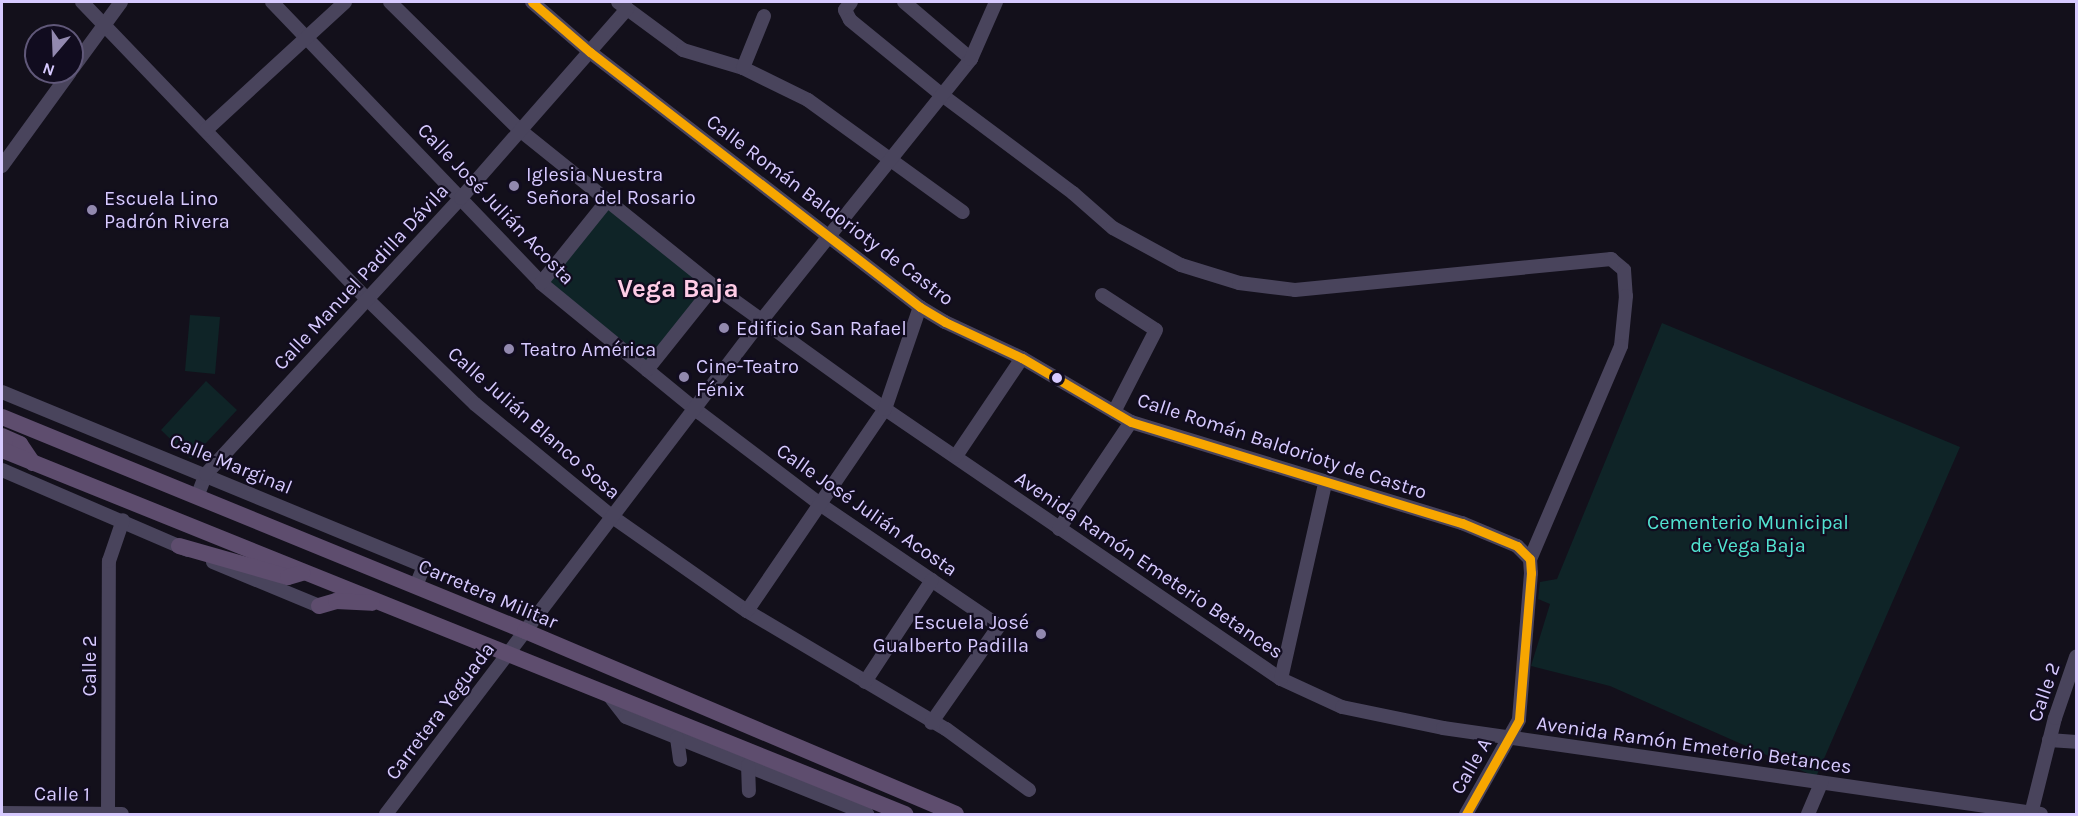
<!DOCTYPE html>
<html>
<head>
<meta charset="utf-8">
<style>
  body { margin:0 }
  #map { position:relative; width:2078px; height:816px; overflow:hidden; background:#13101b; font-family:Karla,sans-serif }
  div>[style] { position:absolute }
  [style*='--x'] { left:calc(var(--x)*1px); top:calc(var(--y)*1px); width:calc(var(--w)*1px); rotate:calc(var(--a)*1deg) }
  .green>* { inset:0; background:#0f2427 }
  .minor>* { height:14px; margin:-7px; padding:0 7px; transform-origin:7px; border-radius:7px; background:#49445c }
  .major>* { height:16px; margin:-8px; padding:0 8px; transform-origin:8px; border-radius:8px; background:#5e4d6e }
  .bus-1>* { height:9px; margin:-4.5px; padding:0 4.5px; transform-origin:4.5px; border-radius:4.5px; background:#f7a600 }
  .dots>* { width:16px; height:16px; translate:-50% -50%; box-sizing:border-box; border:3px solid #110c1f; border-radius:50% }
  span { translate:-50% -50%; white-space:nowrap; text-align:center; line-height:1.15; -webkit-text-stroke:4.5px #110c1f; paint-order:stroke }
  .poi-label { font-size:20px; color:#d7caff }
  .left { translate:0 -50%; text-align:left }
  .right { translate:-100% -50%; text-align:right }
  .street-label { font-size:20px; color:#d7caff }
  .park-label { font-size:20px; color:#52e3d1 }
  .district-label { font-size:26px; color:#ffcce6; font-weight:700 }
  .frame { position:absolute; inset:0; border:3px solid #d7caff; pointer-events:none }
  .north { position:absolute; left:24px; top:24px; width:60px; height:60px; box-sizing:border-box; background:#110c1f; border:2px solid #605879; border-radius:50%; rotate:199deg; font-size:16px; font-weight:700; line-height:24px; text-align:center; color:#d7caff }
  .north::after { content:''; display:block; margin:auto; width:21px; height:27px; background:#9289af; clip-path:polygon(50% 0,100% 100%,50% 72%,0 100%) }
</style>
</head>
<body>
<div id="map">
  <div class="green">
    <div style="clip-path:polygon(608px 205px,709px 287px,647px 361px,547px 280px)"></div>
    <div style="clip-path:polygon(190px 315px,220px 317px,215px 374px,185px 371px)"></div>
    <div style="clip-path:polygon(1662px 323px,1960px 447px,1816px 777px,1610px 686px,1531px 666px,1550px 604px,1538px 599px,1540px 582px,1557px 579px)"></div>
    <div style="clip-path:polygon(206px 381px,237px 410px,191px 459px,161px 430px)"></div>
  </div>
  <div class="minor">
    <div style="--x:82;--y:2;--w:410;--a:46.2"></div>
    <div style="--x:366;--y:298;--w:152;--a:44.2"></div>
    <div style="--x:475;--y:404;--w:180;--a:39.4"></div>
    <div style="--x:614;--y:518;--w:162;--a:35"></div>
    <div style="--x:747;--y:611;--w:231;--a:30.7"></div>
    <div style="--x:946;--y:729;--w:103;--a:36.3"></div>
    <div style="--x:272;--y:2;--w:389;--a:46.2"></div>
    <div style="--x:541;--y:283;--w:205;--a:39.3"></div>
    <div style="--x:700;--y:413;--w:152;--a:37.2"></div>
    <div style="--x:821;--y:505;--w:215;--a:34.2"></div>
    <div style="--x:999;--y:626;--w:118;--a:125"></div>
    <div style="--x:390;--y:2;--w:184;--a:44.6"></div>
    <div style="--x:521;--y:131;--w:248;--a:38.8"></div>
    <div style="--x:714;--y:286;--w:211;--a:35.7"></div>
    <div style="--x:885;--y:409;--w:479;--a:34.3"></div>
    <div style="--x:1281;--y:679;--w:67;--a:24.7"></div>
    <div style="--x:1342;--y:707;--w:103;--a:11.7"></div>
    <div style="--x:1443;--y:728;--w:604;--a:8.18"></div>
    <div style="--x:532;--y:2;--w:77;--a:40.8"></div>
    <div style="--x:590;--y:52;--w:417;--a:37.7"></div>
    <div style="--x:920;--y:307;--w:29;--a:31"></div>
    <div style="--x:945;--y:322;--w:85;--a:25.1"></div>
    <div style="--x:1022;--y:358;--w:126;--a:30.4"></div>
    <div style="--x:1131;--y:422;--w:346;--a:17"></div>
    <div style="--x:1462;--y:523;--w:60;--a:22.7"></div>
    <div style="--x:1517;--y:546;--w:18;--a:45"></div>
    <div style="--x:1530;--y:559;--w:14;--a:86"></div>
    <div style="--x:1531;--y:573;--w:147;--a:94.7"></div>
    <div style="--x:1519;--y:720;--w:108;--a:119.4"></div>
    <div style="--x:618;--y:2;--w:81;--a:36.4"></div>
    <div style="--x:683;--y:50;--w:63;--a:16.7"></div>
    <div style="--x:743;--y:68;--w:72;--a:26.2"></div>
    <div style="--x:808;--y:100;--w:191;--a:35.9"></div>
    <div style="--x:851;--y:2;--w:10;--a:127"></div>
    <div style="--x:845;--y:10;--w:11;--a:63"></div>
    <div style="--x:850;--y:20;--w:119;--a:39.2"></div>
    <div style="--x:942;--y:95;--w:164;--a:36.8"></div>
    <div style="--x:1073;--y:193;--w:53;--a:41.2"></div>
    <div style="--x:1113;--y:228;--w:77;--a:28.6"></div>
    <div style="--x:1181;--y:265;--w:61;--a:17.2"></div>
    <div style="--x:1239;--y:283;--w:56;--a:7.1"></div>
    <div style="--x:1295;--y:290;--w:318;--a:-5.6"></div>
    <div style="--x:1611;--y:259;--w:17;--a:40"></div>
    <div style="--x:1624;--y:270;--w:26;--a:86"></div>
    <div style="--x:1626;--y:296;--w:50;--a:95.7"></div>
    <div style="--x:1621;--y:346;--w:232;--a:113.1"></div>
    <div style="--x:904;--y:2;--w:88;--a:40.4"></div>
    <div style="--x:743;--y:68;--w:56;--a:-68"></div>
    <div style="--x:72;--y:69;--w:83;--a:-53.8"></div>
    <div style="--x:206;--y:130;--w:189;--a:-42.6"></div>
    <div style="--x:2;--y:166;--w:116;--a:-54.1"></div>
    <div style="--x:541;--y:283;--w:105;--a:-51.2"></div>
    <div style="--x:1102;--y:295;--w:64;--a:32.9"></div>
    <div style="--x:1156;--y:330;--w:92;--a:117.1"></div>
    <div style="--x:647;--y:370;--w:107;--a:-51.4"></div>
    <div style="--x:2;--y:392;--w:456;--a:22.4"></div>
    <div style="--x:424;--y:566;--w:22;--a:112"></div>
    <div style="--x:956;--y:456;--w:118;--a:-56"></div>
    <div style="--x:2;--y:470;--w:202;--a:23.3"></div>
    <div style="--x:197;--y:497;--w:25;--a:-69"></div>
    <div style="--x:206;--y:474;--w:376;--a:-47.3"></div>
    <div style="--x:461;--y:198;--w:252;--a:-48.7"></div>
    <div style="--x:1059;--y:529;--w:129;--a:-56.1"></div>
    <div style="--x:213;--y:562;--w:115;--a:22.5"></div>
    <div style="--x:747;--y:611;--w:245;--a:-55.7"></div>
    <div style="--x:885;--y:409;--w:108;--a:-71.1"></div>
    <div style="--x:1281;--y:679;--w:201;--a:-77.3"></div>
    <div style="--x:865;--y:682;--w:122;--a:-56.7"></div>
    <div style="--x:608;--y:694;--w:29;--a:52"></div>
    <div style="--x:626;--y:717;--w:260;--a:21.9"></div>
    <div style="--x:677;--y:738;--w:22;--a:82"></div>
    <div style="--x:2049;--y:740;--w:27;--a:4"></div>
    <div style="--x:748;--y:765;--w:26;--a:88"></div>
    <div style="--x:2;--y:813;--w:120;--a:0.5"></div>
    <div style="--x:108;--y:814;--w:253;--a:-89.8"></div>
    <div style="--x:109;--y:561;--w:43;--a:-71.1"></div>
    <div style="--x:386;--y:814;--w:619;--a:-52.74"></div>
    <div style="--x:761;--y:321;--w:336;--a:-51.3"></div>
    <div style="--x:971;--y:59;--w:62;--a:-66.3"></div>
    <div style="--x:1808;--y:814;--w:34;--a:-67"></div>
    <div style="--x:2031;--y:814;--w:99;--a:-76"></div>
    <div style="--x:2055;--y:718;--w:65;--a:-71"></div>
  </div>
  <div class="major">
    <div style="--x:2;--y:417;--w:565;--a:22.25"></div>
    <div style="--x:525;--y:631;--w:468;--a:23"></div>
    <div style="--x:2;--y:436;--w:20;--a:24"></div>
    <div style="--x:20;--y:444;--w:23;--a:56"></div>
    <div style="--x:2;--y:450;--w:974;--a:21.95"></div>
    <div style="--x:179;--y:546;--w:113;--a:15.9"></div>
    <div style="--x:288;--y:577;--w:15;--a:-16"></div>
    <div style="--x:319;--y:606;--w:18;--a:-16"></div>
    <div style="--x:336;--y:601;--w:36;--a:3"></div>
  </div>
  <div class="bus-1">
    <div style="--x:532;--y:2;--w:77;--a:40.8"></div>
    <div style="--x:590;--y:52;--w:417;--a:37.7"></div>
    <div style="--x:920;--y:307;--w:29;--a:31"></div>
    <div style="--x:945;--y:322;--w:85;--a:25.1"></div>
    <div style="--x:1022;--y:358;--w:126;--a:30.4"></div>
    <div style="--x:1131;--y:422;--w:346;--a:17"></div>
    <div style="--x:1462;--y:523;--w:60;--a:22.7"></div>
    <div style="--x:1517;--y:546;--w:18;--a:45"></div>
    <div style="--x:1530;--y:559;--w:14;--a:86"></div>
    <div style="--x:1531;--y:573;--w:147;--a:94.7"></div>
    <div style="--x:1519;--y:720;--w:108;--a:119.4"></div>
  </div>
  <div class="dots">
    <div style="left:514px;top:186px;background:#9289af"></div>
    <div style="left:92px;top:210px;background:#9289af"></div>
    <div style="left:724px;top:328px;background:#9289af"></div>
    <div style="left:509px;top:349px;background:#9289af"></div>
    <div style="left:684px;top:377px;background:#9289af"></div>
    <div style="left:1057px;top:378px;background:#d7caff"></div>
    <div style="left:1041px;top:634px;background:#9289af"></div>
  </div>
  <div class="poi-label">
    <span class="left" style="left:526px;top:186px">Iglesia Nuestra<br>Señora del Rosario</span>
    <span class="left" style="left:104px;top:210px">Escuela Lino<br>Padrón Rivera</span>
    <span class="left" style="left:736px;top:328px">Edificio San Rafael</span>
    <span class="left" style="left:521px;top:349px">Teatro América</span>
    <span class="left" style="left:696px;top:378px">Cine-Teatro<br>Fénix</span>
    <span class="right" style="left:1029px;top:634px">Escuela José<br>Gualberto Padilla</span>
  </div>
  <div class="street-label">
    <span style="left:496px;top:204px;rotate:46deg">Calle José Julián Acosta</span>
    <span style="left:830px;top:210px;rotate:37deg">Calle Román Baldorioty de Castro</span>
    <span style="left:361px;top:277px;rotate:-47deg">Calle Manuel Padilla Dávila</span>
    <span style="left:534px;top:423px;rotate:41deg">Calle Julián Blanco Sosa</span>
    <span style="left:1282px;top:446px;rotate:18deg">Calle Román Baldorioty de Castro</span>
    <span style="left:231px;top:464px;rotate:22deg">Calle Marginal</span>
    <span style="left:867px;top:510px;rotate:35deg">Calle José Julián Acosta</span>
    <span style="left:1149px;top:565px;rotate:34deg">Avenida Ramón Emeterio Betances</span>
    <span style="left:488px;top:594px;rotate:23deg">Carretera Militar</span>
    <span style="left:89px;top:666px;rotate:-90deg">Calle 2</span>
    <span style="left:2044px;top:692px;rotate:-71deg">Calle 2</span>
    <span style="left:440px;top:711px;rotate:-53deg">Carretera Yeguada</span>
    <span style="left:1694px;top:745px;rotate:8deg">Avenida Ramón Emeterio Betances</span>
    <span style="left:1471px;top:766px;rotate:-60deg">Calle A</span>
    <span style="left:62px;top:794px;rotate:1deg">Calle 1</span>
  </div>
  <div class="park-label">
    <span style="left:1748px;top:534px">Cementerio Municipal<br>de Vega Baja</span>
  </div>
  <div class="district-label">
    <span style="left:678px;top:289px">Vega Baja</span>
  </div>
  <div class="frame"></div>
  <div class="north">N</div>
</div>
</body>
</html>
